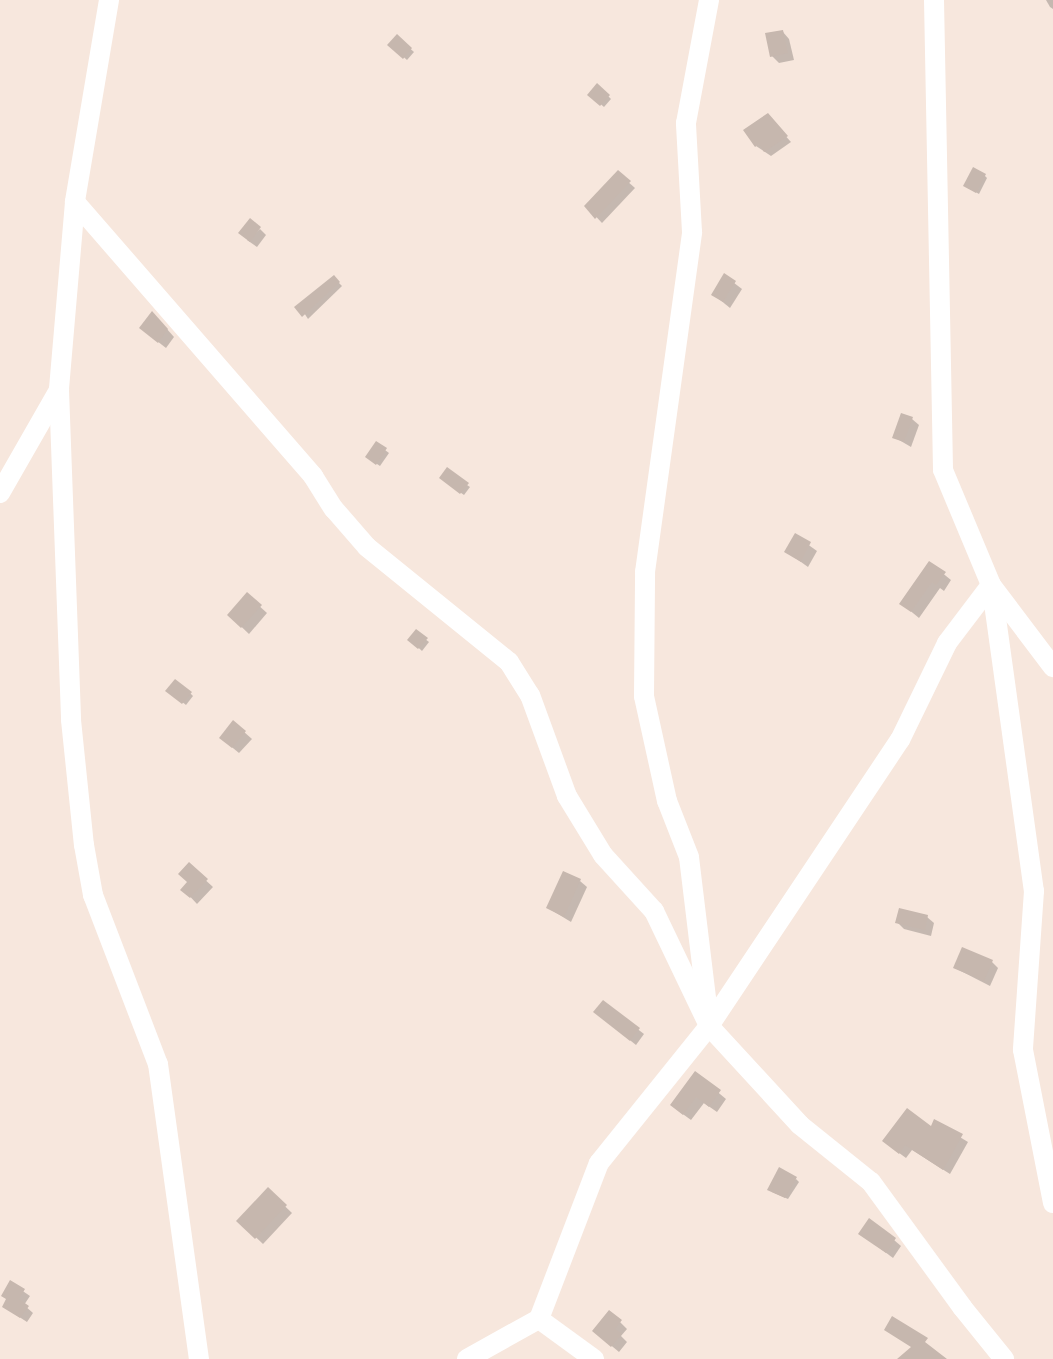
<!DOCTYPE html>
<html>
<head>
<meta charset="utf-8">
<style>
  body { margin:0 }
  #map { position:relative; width:1053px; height:1359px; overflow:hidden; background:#f7e7dd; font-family:"Roboto Condensed",sans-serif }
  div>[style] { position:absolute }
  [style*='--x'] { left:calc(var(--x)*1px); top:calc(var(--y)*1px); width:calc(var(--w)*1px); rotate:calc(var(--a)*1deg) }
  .shadow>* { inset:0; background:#0003 }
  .building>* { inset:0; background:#c6b7ae }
  .street>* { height:20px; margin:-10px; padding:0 10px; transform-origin:10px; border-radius:10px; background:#fff }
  span { translate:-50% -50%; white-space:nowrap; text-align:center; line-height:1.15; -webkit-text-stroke:8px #fff5f0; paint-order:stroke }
</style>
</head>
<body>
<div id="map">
  <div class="shadow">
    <div style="clip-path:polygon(1046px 0,1053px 0,1053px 9px,1050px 7px)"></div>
    <div style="clip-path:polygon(783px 32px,789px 39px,794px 60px,779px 63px,772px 56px)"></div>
    <div style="clip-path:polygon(397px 37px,414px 52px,407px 60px,390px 45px)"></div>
    <div style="clip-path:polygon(598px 86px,611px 99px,604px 107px,590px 95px)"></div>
    <div style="clip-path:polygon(773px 122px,791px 142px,771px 156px,756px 146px)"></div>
    <div style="clip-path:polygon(618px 173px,635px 188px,602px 223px,586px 206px)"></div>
    <div style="clip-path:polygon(984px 175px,987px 178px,979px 194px,968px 188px)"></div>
    <div style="clip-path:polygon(260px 229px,266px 235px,257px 247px,247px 240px)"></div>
    <div style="clip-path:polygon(725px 276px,742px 289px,730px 308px,714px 295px)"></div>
    <div style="clip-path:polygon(333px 277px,342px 286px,308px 319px,299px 305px)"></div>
    <div style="clip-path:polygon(159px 320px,174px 337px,166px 348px,148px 334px)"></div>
    <div style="clip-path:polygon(912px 419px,919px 425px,911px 447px,894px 437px)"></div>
    <div style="clip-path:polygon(377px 444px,389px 453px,380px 466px,371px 460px)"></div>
    <div style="clip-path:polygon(444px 481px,467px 485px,470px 487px,464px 495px)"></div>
    <div style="clip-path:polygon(796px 536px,817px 551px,808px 567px,787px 552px)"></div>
    <div style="clip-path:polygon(930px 563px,951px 580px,944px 591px,940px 588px,919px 618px,902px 604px)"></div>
    <div style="clip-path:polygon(247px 595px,267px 613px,249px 634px,229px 615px)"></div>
    <div style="clip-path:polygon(416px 632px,429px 642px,422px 651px,410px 640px)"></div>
    <div style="clip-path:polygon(171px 693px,190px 693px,193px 696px,186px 705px)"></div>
    <div style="clip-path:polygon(234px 723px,252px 739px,239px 753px,228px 744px)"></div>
    <div style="clip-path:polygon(189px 865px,213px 887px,197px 904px,183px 889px,189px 883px)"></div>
    <div style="clip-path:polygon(580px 881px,587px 887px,571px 922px,548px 908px)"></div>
    <div style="clip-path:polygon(927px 917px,934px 923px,931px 936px,904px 929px,898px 923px)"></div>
    <div style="clip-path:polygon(991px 961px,998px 968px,990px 986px,955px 968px)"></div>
    <div style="clip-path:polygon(604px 1003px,644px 1034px,636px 1045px,601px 1017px)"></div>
    <div style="clip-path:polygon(696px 1074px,726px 1099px,717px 1112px,704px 1103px,691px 1120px,680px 1112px)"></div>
    <div style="clip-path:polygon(935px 1122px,968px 1142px,950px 1174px,912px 1150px,906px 1158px,891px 1147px,931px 1129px)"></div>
    <div style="clip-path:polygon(796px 1179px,799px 1182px,788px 1199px,772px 1192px)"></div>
    <div style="clip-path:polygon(268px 1190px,292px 1213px,263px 1244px,239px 1221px)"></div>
    <div style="clip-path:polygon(861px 1234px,894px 1240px,901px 1246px,893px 1258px)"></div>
    <div style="clip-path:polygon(11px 1283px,30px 1296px,24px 1305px,33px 1313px,27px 1322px,4px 1307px)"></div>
    <div style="clip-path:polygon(620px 1322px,627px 1329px,621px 1336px,627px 1342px,619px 1352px,601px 1337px)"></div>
  </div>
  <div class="building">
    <div style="clip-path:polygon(783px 30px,788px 53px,770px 57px,765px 33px)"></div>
    <div style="clip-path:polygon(397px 34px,412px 48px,403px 59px,387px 45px)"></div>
    <div style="clip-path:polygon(597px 83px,610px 95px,600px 106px,587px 95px)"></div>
    <div style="clip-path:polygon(768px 113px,788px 136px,764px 152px,759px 144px,755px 147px,743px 130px)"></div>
    <div style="clip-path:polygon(973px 167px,986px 174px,976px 193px,963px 186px)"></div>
    <div style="clip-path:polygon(618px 170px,631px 181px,595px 219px,584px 206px)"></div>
    <div style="clip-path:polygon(250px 218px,261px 227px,250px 242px,238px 233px)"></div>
    <div style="clip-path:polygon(724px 273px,736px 281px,723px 302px,711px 295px)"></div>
    <div style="clip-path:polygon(334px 275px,340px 282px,302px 317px,294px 307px)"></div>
    <div style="clip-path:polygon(152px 311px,168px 329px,158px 343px,139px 328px)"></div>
    <div style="clip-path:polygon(901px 413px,913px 417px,904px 442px,892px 438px)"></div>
    <div style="clip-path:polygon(376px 441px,387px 448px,376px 465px,365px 457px)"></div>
    <div style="clip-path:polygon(447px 467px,469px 483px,460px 494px,439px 478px)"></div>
    <div style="clip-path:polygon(795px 533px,811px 542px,801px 562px,784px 552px)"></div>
    <div style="clip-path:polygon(929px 561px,946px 572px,936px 585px,932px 582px,911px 612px,899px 604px)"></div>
    <div style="clip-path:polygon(247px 592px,262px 605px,241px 628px,227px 615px)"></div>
    <div style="clip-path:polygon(416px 629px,428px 638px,418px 649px,407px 640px)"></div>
    <div style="clip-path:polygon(175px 679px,192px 692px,182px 704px,165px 691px)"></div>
    <div style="clip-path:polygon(233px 720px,246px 731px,232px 748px,219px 738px)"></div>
    <div style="clip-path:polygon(189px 862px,208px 879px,190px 898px,180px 890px,187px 882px,178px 874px)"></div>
    <div style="clip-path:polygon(563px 871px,581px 879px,564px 917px,546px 908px)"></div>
    <div style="clip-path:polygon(899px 908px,928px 915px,925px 930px,895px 923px)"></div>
    <div style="clip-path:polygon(962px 947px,993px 960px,984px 981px,953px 968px)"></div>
    <div style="clip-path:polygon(603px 1000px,640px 1028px,630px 1041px,593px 1012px)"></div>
    <div style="clip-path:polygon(695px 1071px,721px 1090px,709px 1107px,696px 1097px,683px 1115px,670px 1105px)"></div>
    <div style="clip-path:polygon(907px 1108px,931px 1126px,934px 1119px,963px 1134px,943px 1170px,905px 1145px,899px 1154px,882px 1141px)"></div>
    <div style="clip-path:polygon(779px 1167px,797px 1177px,785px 1198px,767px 1190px)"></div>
    <div style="clip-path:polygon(268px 1187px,287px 1205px,255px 1239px,236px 1221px)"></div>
    <div style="clip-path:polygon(869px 1218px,896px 1238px,886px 1253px,858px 1234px)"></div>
    <div style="clip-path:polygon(10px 1280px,25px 1289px,19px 1299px,29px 1306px,20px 1318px,2px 1307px,6px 1299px,1px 1296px)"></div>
    <div style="clip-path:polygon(609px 1310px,622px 1320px,615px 1329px,622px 1334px,611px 1347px,592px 1331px)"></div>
    <div style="clip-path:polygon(892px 1316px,928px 1338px,925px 1342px,947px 1359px,897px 1359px,911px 1347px,884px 1330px)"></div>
  </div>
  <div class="street">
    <div style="--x:109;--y:0;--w:205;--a:99.6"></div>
    <div style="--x:75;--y:202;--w:189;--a:94.9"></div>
    <div style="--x:59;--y:390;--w:330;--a:87.9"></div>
    <div style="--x:71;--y:720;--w:126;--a:84.1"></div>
    <div style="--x:84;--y:845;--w:51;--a:79.8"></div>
    <div style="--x:93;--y:895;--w:181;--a:69"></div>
    <div style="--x:158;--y:1064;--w:298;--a:82.1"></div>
    <div style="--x:934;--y:0;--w:470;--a:88.9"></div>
    <div style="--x:943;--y:470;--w:125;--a:67.3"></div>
    <div style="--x:991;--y:585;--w:103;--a:52.9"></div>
    <div style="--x:75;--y:202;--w:363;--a:49"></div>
    <div style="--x:313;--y:476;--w:39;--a:58"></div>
    <div style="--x:334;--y:509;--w:50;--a:49"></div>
    <div style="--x:367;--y:547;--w:183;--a:39"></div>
    <div style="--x:509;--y:662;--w:39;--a:58"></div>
    <div style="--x:530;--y:695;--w:108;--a:69.9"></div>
    <div style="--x:567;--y:796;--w:69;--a:58.6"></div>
    <div style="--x:603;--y:855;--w:76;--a:47.7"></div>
    <div style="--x:654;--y:911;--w:127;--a:64.4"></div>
    <div style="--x:709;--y:1026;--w:134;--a:47.4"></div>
    <div style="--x:800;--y:1125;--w:91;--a:38.8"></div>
    <div style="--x:871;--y:1182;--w:155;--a:53.9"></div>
    <div style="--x:962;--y:1307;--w:67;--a:51.1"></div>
    <div style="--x:0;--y:493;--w:119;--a:-60.2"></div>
    <div style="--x:992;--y:589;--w:305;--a:82.1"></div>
    <div style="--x:1034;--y:891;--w:159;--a:94"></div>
    <div style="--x:1023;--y:1050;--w:156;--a:78.9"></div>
    <div style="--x:707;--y:1006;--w:150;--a:-96.9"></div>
    <div style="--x:689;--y:857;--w:60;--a:-111.4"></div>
    <div style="--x:667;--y:801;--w:107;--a:-102.4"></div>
    <div style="--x:644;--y:696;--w:124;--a:-89.5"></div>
    <div style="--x:645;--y:572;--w:343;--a:-82.1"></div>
    <div style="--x:692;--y:232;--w:109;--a:-93.2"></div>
    <div style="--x:686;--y:123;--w:125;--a:-79.4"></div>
    <div style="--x:467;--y:1359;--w:82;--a:-29.1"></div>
    <div style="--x:594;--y:1359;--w:68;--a:-144"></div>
    <div style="--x:539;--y:1319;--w:167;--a:-69"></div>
    <div style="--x:599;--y:1163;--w:176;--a:-51.2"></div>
    <div style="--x:709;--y:1026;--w:344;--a:-56.3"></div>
    <div style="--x:900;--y:740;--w:108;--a:-64.1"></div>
    <div style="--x:947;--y:643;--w:73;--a:-52.8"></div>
  </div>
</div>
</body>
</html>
